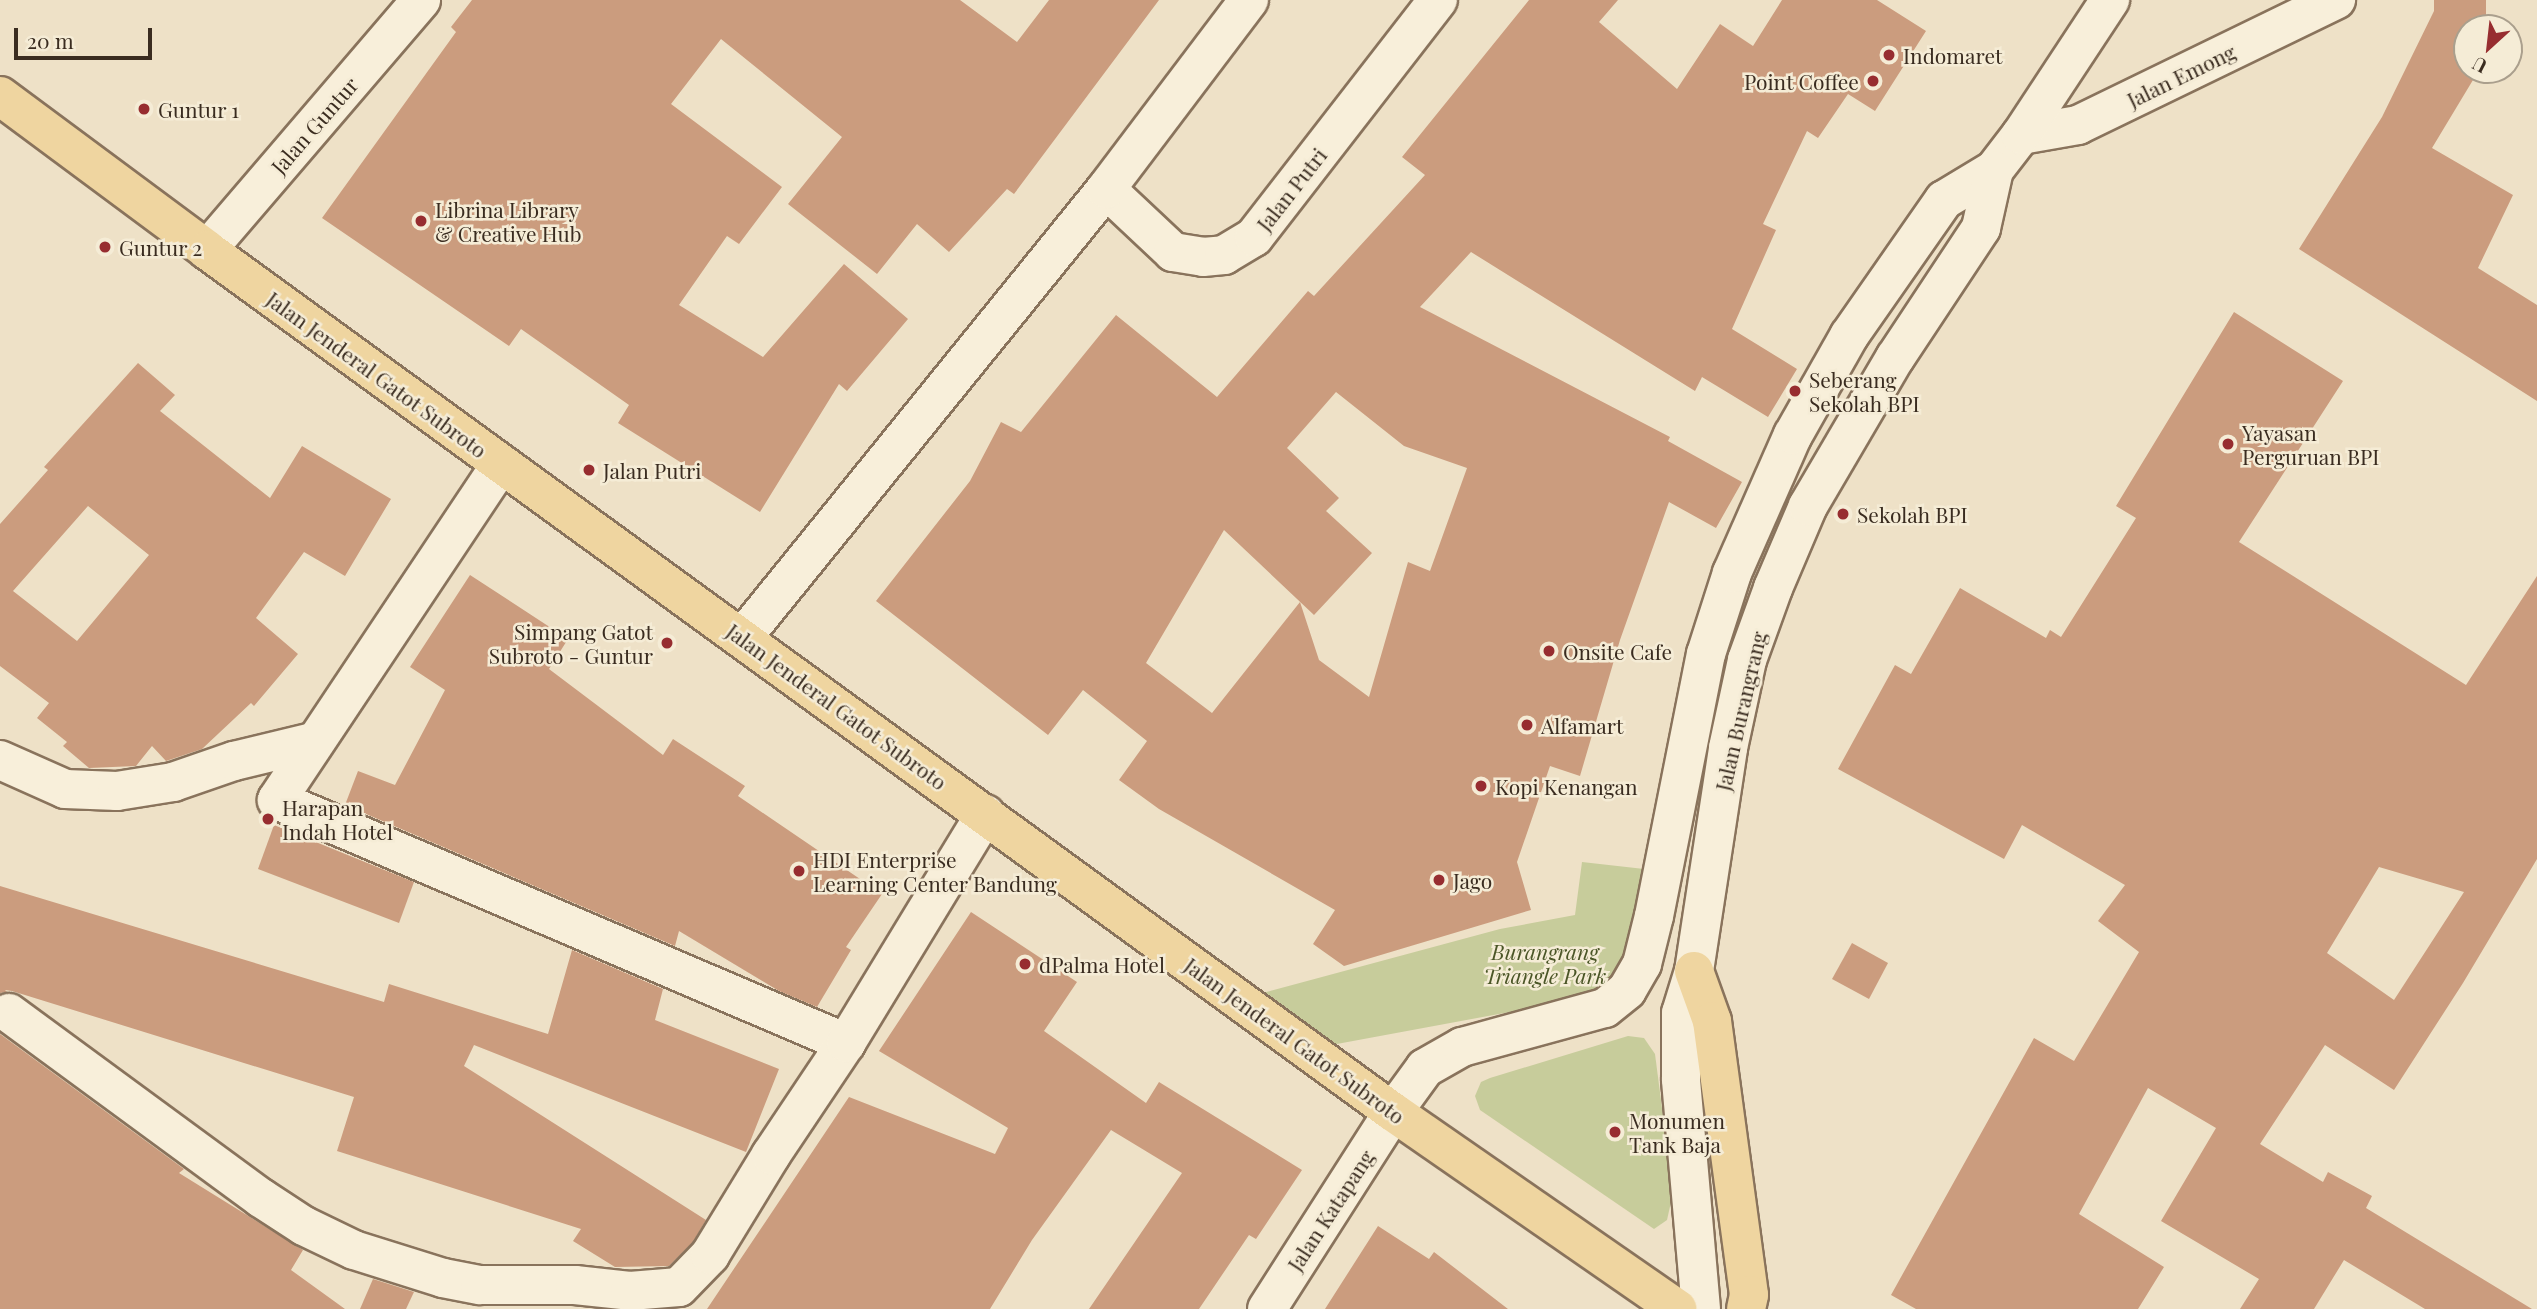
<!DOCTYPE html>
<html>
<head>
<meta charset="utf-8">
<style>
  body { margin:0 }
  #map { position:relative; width:2537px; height:1309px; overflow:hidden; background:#eee1c7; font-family:"Playfair Display",serif }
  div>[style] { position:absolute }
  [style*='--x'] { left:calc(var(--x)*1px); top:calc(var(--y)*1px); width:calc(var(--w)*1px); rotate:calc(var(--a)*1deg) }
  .green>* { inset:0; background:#c7cc9b }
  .building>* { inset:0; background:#cb9c7e }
  .roads { filter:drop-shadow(2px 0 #89735c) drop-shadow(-2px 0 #89735c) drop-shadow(0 2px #89735c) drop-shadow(0 -2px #89735c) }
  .street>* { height:38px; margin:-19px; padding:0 19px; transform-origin:19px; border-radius:19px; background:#f8efda }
  .secondary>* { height:38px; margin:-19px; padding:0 19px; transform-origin:19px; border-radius:19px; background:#f8efda }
  .primary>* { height:38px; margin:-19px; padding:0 19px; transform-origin:19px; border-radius:19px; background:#efd5a0 }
  .dots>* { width:19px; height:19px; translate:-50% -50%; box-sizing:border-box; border:4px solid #f5ecd6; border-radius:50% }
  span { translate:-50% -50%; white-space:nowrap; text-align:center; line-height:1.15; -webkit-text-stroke:5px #f5ecd6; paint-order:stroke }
  .poi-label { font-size:21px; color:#3a2c20 }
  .left { translate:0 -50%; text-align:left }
  .right { translate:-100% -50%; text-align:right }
  .street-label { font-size:21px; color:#3a2c20 }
  .park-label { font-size:21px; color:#4b5627; font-style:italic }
  .north { position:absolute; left:2453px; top:14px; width:70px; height:70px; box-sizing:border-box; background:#f5ecd6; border:2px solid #aa9f8d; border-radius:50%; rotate:207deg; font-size:19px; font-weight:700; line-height:28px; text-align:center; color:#3a2c20 }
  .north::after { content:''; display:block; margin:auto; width:24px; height:32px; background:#972d30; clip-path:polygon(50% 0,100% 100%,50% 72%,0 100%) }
  .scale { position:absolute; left:14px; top:28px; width:138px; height:32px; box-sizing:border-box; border:4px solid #3a2c20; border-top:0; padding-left:9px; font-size:21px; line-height:24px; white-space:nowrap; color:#3a2c20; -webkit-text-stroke:5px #f5ecd6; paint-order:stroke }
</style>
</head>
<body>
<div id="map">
  <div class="green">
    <div style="clip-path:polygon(1582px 862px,1653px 870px,1621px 968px,1602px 986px,1569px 1001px,1326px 1046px,1259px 994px,1500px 929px,1575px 915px)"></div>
    <div style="clip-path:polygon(1628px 1036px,1644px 1038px,1655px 1054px,1673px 1193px,1667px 1220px,1654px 1229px,1480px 1110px,1475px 1096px,1481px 1082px,1490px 1078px)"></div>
  </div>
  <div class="building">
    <div style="clip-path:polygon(472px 0,960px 0,1017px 42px,1049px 0,1159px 0,1014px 194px,1007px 189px,949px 252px,917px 224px,877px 274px,788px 204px,842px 137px,721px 39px,671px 104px,782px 187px,739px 244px,727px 236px,679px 305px,763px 357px,844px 264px,908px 319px,847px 391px,839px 384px,760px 512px,618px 423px,629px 405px,521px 329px,509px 346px,322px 218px,456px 32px,451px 27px)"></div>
    <div style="clip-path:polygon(evenodd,1529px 0,1618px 0,1599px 22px,1677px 89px,1720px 24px,1753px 46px,1782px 0,1877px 0,1926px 31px,1875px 111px,1848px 94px,1818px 138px,1807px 131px,1763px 224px,1776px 230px,1732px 329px,1797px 369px,1768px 417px,1702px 377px,1695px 391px,1471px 252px,1420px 307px,1670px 437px,1668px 441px,1742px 482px,1716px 528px,1669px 502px,1620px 640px,1580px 776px,1550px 766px,1517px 862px,1531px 910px,1344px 966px,1313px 944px,1335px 910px,1159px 809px,1119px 780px,1147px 741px,1083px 690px,1048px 735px,876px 601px,970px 481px,1001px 422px,1021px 432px,1116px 315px,1217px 397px,1308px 291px,1314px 296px,1425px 175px,1402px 157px,1529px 0,1336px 392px,1404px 446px,1467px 468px,1430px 571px,1408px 562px,1369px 697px,1319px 660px,1300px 602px,1212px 713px,1146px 663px,1224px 530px,1314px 615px,1372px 553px,1326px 511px,1339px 498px,1287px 448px,1336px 392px)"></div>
    <div style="clip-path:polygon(2434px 0,2486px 0,2486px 28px,2467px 28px,2467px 70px,2479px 70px,2432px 148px,2513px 195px,2478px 268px,2537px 305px,2537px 401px,2299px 249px,2382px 117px,2434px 11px)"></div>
    <div style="clip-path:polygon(evenodd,2234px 312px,2343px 381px,2239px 542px,2466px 685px,2537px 576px,2537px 859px,2463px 983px,2394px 1090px,2325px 1045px,2260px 1144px,2323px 1182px,2328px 1172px,2372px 1196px,2366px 1208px,2532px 1309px,2425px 1309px,2344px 1260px,2314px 1309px,2240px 1309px,2259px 1279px,2161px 1221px,2216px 1128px,2148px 1088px,2079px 1214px,2164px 1267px,2138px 1309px,1916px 1309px,1891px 1295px,2034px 1038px,2074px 1061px,2139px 952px,2098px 921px,2125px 885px,2022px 825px,2004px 859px,1838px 769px,1895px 665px,1911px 674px,1960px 588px,2046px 638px,2050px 630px,2061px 637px,2136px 518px,2116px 506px,2234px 312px,2379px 867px,2464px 892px,2394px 1000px,2327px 953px,2379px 867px)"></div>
    <div style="clip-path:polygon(evenodd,138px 363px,175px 395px,160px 411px,270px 498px,302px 446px,391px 499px,345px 576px,304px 552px,256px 618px,298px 654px,254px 706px,251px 703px,202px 749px,166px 761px,152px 746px,136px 766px,89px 768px,63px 746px,67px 742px,37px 718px,49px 703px,0 666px,0 524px,48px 470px,44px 467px,138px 363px,88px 506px,149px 555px,77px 641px,13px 591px,88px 506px)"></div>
    <div style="clip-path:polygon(470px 575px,568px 639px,549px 669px,663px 755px,673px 739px,745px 786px,738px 796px,882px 894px,846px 947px,851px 950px,817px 1007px,779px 991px,679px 931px,675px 946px,345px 805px,358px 771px,395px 785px,445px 690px,410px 667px)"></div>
    <div style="clip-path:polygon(274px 825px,414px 882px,399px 923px,258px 869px)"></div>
    <div style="clip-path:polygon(0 886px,384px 1002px,389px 984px,548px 1034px,572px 950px,663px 989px,655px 1020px,779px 1069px,746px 1152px,474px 1045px,464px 1066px,706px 1220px,693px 1242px,669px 1266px,615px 1267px,573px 1241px,581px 1229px,337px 1151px,354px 1097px,12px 991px,5px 990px,7px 992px,0 993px)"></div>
    <div style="clip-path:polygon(971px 912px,1077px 982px,1044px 1031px,1146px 1103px,1159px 1082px,1302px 1170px,1256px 1239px,1249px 1235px,1199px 1309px,1089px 1309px,1182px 1173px,1111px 1130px,1032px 1240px,990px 1309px,707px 1309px,849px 1097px,995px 1154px,1008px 1128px,879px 1051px)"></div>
    <div style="clip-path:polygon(1852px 943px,1888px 963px,1869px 999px,1832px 979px)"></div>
    <div style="clip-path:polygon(0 1034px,184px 1169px,179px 1173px,303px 1250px,291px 1270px,345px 1309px,0 1309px)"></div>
    <div style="clip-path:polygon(1378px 1226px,1429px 1259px,1434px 1252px,1508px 1309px,1325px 1309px)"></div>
    <div style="clip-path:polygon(373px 1279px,414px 1292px,406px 1309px,360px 1309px)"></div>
  </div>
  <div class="roads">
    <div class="street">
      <div style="--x:1106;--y:189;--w:92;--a:43.2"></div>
      <div style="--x:1173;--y:252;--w:30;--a:9"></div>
      <div style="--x:1203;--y:257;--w:21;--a:-5"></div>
      <div style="--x:1224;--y:255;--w:35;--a:-31"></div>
      <div style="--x:1254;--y:237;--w:300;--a:-52.2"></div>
      <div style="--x:207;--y:250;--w:329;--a:-49.4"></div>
      <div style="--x:501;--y:464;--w:404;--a:123.7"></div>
      <div style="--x:277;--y:800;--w:619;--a:23.13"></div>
      <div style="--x:743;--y:637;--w:577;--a:-50.98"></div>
      <div style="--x:1106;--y:189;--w:237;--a:-52.9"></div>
      <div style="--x:0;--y:760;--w:71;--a:24"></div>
      <div style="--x:65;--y:789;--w:52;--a:2.2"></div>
      <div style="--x:117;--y:791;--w:57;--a:-9.1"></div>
      <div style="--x:173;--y:782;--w:65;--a:-19"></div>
      <div style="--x:234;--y:761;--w:81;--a:-13.5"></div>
      <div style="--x:9;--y:1013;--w:313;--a:36.3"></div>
      <div style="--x:261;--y:1198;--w:51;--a:33.1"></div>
      <div style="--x:304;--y:1226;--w:55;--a:25.6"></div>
      <div style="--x:354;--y:1250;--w:93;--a:17.5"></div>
      <div style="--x:443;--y:1278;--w:38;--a:11"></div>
      <div style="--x:480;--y:1285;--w:95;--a:0"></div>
      <div style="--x:575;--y:1285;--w:55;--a:6.2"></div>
      <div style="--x:630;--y:1291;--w:49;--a:-4.7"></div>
      <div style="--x:679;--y:1287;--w:45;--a:-45.9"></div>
      <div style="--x:710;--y:1255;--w:117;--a:-58.6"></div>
      <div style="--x:771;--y:1155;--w:135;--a:-56.2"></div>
      <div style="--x:846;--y:1043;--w:268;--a:-58.7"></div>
      <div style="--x:1267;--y:1309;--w:234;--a:-57.4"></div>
    </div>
    <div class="secondary">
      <div style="--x:2021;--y:135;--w:58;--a:-10"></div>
      <div style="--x:2078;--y:125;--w:287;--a:-25.9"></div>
      <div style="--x:1393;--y:1112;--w:54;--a:-54"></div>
      <div style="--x:1425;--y:1068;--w:43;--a:-29.6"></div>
      <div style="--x:1462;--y:1047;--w:148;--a:-15.3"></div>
      <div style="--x:1605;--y:1008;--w:28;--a:-39"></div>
      <div style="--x:1627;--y:990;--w:30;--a:-60"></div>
      <div style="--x:1642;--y:964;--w:49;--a:-76"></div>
      <div style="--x:1654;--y:916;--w:267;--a:-78.8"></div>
      <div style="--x:1706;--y:654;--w:85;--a:-72.2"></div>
      <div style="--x:1732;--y:573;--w:151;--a:-66.2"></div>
      <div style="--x:1793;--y:435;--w:114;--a:-60.5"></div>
      <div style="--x:1849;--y:336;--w:166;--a:-55.1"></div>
      <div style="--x:1944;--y:200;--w:58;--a:-31"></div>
      <div style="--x:1994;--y:170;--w:44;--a:-52.4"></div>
      <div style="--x:2021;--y:135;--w:162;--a:-56.6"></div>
      <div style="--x:1701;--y:1309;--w:231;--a:-95"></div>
      <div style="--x:1681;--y:1079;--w:66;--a:-90"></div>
      <div style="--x:1681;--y:1013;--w:44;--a:-72.8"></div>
      <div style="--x:1694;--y:971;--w:226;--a:-81.3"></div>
      <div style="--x:1728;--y:748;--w:90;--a:-77.8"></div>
      <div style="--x:1747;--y:660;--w:77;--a:-70.1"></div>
      <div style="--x:1773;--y:588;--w:89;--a:-66.9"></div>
      <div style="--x:1808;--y:506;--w:172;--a:-59.6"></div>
      <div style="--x:1895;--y:358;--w:156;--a:-56.5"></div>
      <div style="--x:1981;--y:228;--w:59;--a:-77.4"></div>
    </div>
    <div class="primary">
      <div style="--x:0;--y:96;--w:258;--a:36.6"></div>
      <div style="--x:207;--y:250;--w:1466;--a:36.01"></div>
      <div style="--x:1393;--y:1112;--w:346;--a:34.7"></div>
      <div style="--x:1694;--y:971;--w:53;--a:70.2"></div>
      <div style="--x:1712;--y:1021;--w:276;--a:82.3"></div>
      <div style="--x:1749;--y:1295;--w:14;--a:102"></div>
    </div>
  </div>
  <div class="dots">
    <div style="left:1889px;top:55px;background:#972d30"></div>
    <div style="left:1873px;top:81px;background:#972d30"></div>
    <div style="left:144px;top:109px;background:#972d30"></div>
    <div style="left:421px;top:221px;background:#972d30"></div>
    <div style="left:105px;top:247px;background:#972d30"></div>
    <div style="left:1795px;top:391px;background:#972d30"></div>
    <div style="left:2228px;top:444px;background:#972d30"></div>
    <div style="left:589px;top:470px;background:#972d30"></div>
    <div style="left:1843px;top:514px;background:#972d30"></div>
    <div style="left:667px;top:643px;background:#972d30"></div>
    <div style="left:1549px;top:651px;background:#972d30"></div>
    <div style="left:1527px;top:725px;background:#972d30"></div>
    <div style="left:1481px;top:786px;background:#972d30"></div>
    <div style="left:268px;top:819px;background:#972d30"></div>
    <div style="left:799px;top:871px;background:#972d30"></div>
    <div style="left:1439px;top:880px;background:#972d30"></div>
    <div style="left:1025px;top:964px;background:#972d30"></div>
    <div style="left:1615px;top:1132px;background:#972d30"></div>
  </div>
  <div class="poi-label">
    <span class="left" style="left:1903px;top:55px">Indomaret</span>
    <span class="right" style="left:1859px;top:81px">Point Coffee</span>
    <span class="left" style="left:158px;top:109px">Guntur 1</span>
    <span class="left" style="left:435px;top:221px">Librina Library<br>&amp; Creative Hub</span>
    <span class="left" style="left:119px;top:247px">Guntur 2</span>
    <span class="left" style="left:1809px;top:391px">Seberang<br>Sekolah BPI</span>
    <span class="left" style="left:2242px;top:444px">Yayasan<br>Perguruan BPI</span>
    <span class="left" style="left:603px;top:470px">Jalan Putri</span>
    <span class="left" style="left:1857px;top:514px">Sekolah BPI</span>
    <span class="right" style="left:653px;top:643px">Simpang Gatot<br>Subroto - Guntur</span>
    <span class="left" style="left:1563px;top:651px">Onsite Cafe</span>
    <span class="left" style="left:1541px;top:725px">Alfamart</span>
    <span class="left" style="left:1495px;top:786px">Kopi Kenangan</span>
    <span class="left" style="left:282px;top:819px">Harapan<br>Indah Hotel</span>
    <span class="left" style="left:813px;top:871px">HDI Enterprise<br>Learning Center Bandung</span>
    <span class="left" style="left:1453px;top:880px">Jago</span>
    <span class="left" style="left:1039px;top:964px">dPalma Hotel</span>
    <span class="left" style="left:1629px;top:1132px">Monumen<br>Tank Baja</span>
  </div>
  <div class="street-label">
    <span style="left:2181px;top:75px;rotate:-26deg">Jalan Emong</span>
    <span style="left:314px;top:125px;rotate:-49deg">Jalan Guntur</span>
    <span style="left:1291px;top:189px;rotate:-52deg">Jalan Putri</span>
    <span style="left:377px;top:374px;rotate:36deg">Jalan Jenderal Gatot Subroto</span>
    <span style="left:837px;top:706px;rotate:36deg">Jalan Jenderal Gatot Subroto</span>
    <span style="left:1740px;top:711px;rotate:-77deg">Jalan Burangrang</span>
    <span style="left:1295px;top:1040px;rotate:36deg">Jalan Jenderal Gatot Subroto</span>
    <span style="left:1330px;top:1210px;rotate:-57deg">Jalan Katapang</span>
  </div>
  <div class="park-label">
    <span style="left:1545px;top:963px">Burangrang<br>Triangle Park</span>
  </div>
  <div class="north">U</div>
  <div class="scale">20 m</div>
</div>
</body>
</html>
